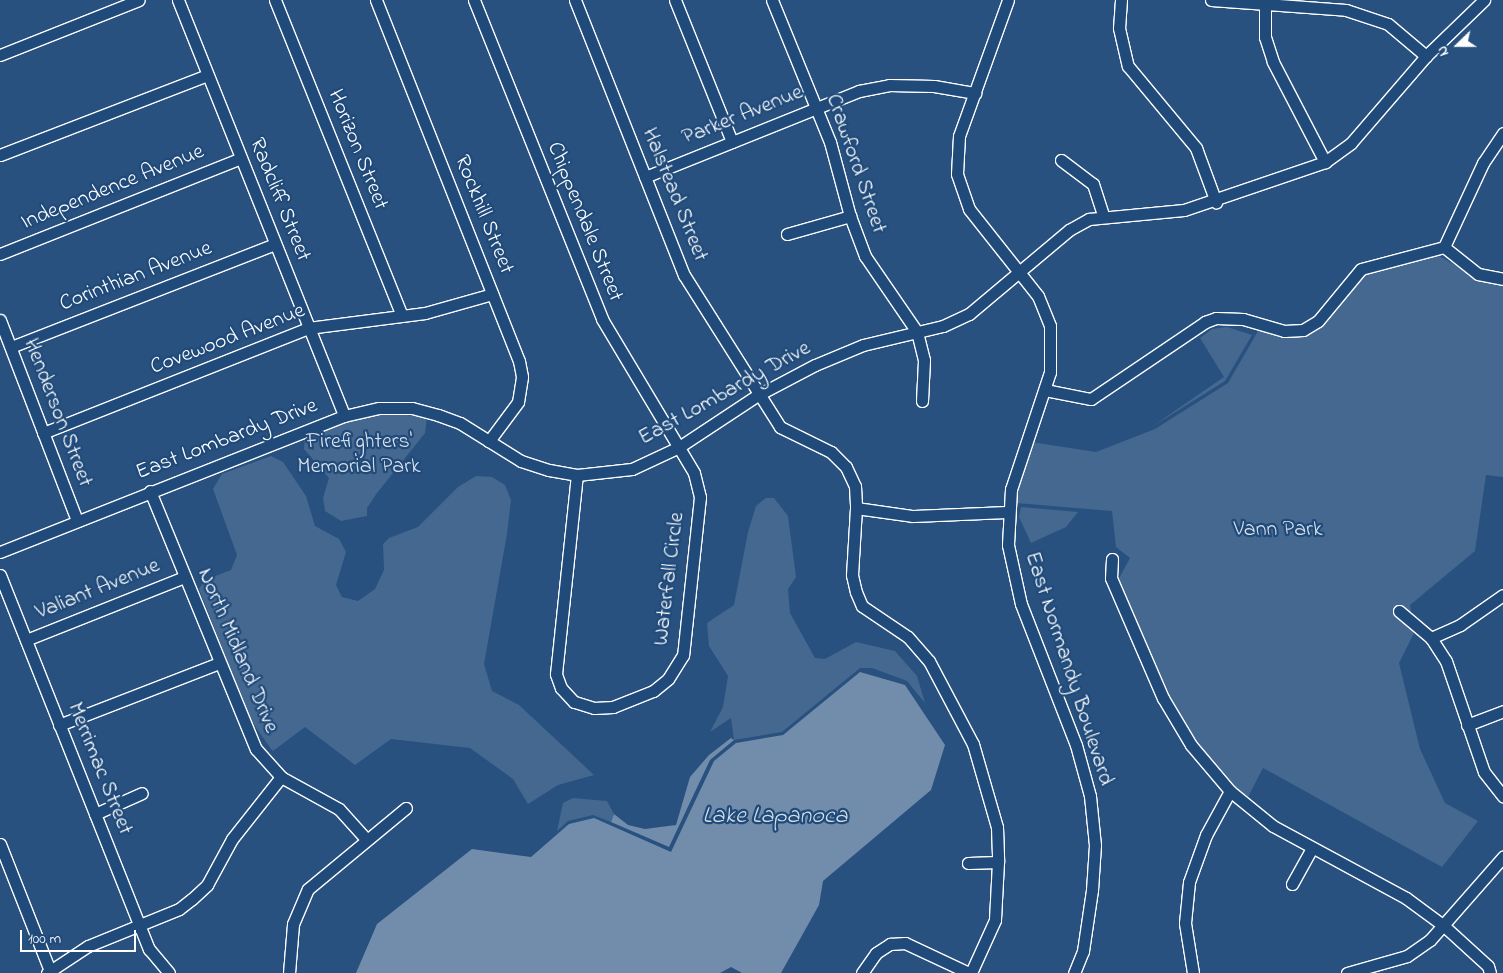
<!DOCTYPE html>
<html>
<head>
<meta charset="utf-8">
<style>
  body { margin:0 }
  #map { position:relative; width:1503px; height:973px; overflow:hidden; background:#28517f; font-family:"Indie Flower",sans-serif }
  div>[style] { position:absolute }
  [style*='--x'] { left:calc(var(--x)*1px); top:calc(var(--y)*1px); width:calc(var(--w)*1px); rotate:calc(var(--a)*1deg) }
  .green>* { inset:0; background:#446890 }
  .water>* { inset:0; background:#718dab }
  .roads { filter:drop-shadow(1px 0 #fff) drop-shadow(-1px 0 #fff) drop-shadow(0 1px #fff) drop-shadow(0 -1px #fff) }
  .minor>* { height:11px; margin:-5.5px; padding:0 5.5px; transform-origin:5.5px; border-radius:5.5px; background:#1f4a7a }
  span { translate:-50% -50%; white-space:nowrap; text-align:center; line-height:1.15; -webkit-text-stroke:4.5px #1f4a7a; paint-order:stroke }
  .street-label { font-size:22px; color:#fff }
  .park-label { font-size:22px; color:#dae1e9 }
  .water-label { font-size:24px; color:#d4dde6; font-style:italic }
  .north { position:absolute; left:1433px; top:20px; width:50px; height:50px; -webkit-text-stroke:4px #1f4a7a; paint-order:stroke; rotate:248deg; font-size:14px; font-weight:700; line-height:20px; text-align:center; color:#fff }
  .north::after { content:''; display:block; margin:auto; width:18px; height:22px; background:#fff; clip-path:polygon(50% 0,100% 100%,50% 72%,0 100%) }
  .scale { position:absolute; left:20px; top:930px; width:116px; height:22px; box-sizing:border-box; border:2px solid #fff; border-top:0; padding-left:6px; font-size:15px; line-height:18px; white-space:nowrap; color:#fff; -webkit-text-stroke:4px #1f4a7a; paint-order:stroke }
</style>
</head>
<body>
<div id="map">
  <div class="green">
    <div style="clip-path:polygon(1437px 255px,1479px 278px,1503px 283px,1503px 477px,1486px 475px,1475px 551px,1410px 605px,1414px 633px,1399px 663px,1420px 749px,1445px 803px,1478px 821px,1442px 867px,1263px 768px,1247px 799px,1205px 754px,1164px 690px,1118px 580px,1130px 558px,1116px 547px,1112px 511px,1015px 503px,1014px 496px,1031px 442px,1096px 452px,1155px 429px,1228px 383px,1258px 331px,1301px 334px,1358px 278px,1374px 269px)"></div>
    <div style="clip-path:polygon(1227px 327px,1252px 335px,1225px 381px,1150px 428px,1224px 377px,1200px 338px,1212px 329px)"></div>
    <div style="clip-path:polygon(386px 413px,427px 417px,425px 433px,377px 493px,367px 508px,367px 516px,341px 521px,325px 511px,323px 498px,329px 478px,304px 449px,305px 435px,353px 417px)"></div>
    <div style="clip-path:polygon(271px 456px,283px 462px,306px 496px,315px 526px,339px 539px,346px 552px,336px 585px,342px 597px,358px 601px,375px 589px,384px 570px,383px 544px,389px 538px,418px 527px,458px 487px,476px 476px,492px 477px,505px 485px,511px 500px,507px 534px,484px 664px,492px 691px,519px 705px,594px 775px,558px 785px,528px 804px,513px 779px,470px 748px,391px 739px,355px 765px,305px 727px,273px 751px,271px 749px,250px 719px,199px 589px,205px 580px,231px 570px,237px 555px,213px 489px,222px 474px)"></div>
    <div style="clip-path:polygon(766px 498px,774px 498px,788px 516px,796px 577px,788px 589px,790px 613px,815px 658px,825px 659px,856px 642px,895px 651px,917px 676px,925px 703px,907px 681px,872px 668px,860px 668px,782px 732px,734px 740px,731px 718px,710px 732px,723px 707px,728px 676px,709px 646px,707px 623px,734px 605px,748px 532px,756px 506px)"></div>
    <div style="clip-path:polygon(1021px 507px,1078px 512px,1066px 527px,1031px 543px,1019px 517px)"></div>
    <div style="clip-path:polygon(573px 798px,607px 801px,614px 814px,611px 822px,593px 815px,568px 821px,557px 831px,563px 803px)"></div>
  </div>
  <div class="water">
    <div style="clip-path:polygon(860px 672px,905px 685px,945px 745px,931px 790px,823px 881px,819px 905px,781px 973px,742px 973px,731px 967px,720px 973px,356px 973px,377px 924px,472px 849px,531px 857px,569px 824px,594px 818px,671px 852px,714px 761px,736px 743px,783px 735px)"></div>
    <div style="clip-path:polygon(731px 738px,734px 740px,710px 760px,669px 847px,611px 822px,614px 814px,628px 825px,645px 829px,676px 825px,690px 777px,709px 755px)"></div>
  </div>
  <div class="roads">
    <div class="minor">
      <div style="--x:178;--y:0;--w:448;--a:68.2"></div>
      <div style="--x:275;--y:0;--w:338;--a:68.1"></div>
      <div style="--x:376;--y:0;--w:388;--a:68.4"></div>
      <div style="--x:519;--y:361;--w:16;--a:79"></div>
      <div style="--x:522;--y:377;--w:25;--a:99"></div>
      <div style="--x:518;--y:402;--w:49;--a:126.6"></div>
      <div style="--x:474;--y:0;--w:344;--a:68.1"></div>
      <div style="--x:602;--y:319;--w:179;--a:59.1"></div>
      <div style="--x:694;--y:473;--w:25;--a:76"></div>
      <div style="--x:700;--y:497;--w:159;--a:96.1"></div>
      <div style="--x:683;--y:655;--w:28;--a:122"></div>
      <div style="--x:668;--y:679;--w:19;--a:141"></div>
      <div style="--x:653;--y:691;--w:43;--a:158.2"></div>
      <div style="--x:613;--y:707;--w:19;--a:177"></div>
      <div style="--x:594;--y:708;--w:21;--a:-163"></div>
      <div style="--x:574;--y:702;--w:19;--a:-133"></div>
      <div style="--x:561;--y:688;--w:15;--a:-110"></div>
      <div style="--x:556;--y:674;--w:200;--a:-84"></div>
      <div style="--x:575;--y:0;--w:296;--a:68.4"></div>
      <div style="--x:684;--y:275;--w:180;--a:57.7"></div>
      <div style="--x:780;--y:427;--w:57;--a:26.1"></div>
      <div style="--x:831;--y:452;--w:21;--a:45"></div>
      <div style="--x:846;--y:467;--w:21;--a:65"></div>
      <div style="--x:855;--y:486;--w:22;--a:87"></div>
      <div style="--x:856;--y:508;--w:67;--a:93.4"></div>
      <div style="--x:852;--y:575;--w:17;--a:77"></div>
      <div style="--x:856;--y:592;--w:15;--a:67"></div>
      <div style="--x:862;--y:606;--w:55;--a:34"></div>
      <div style="--x:908;--y:637;--w:32;--a:49"></div>
      <div style="--x:929;--y:661;--w:94;--a:62.1"></div>
      <div style="--x:973;--y:744;--w:86;--a:73.9"></div>
      <div style="--x:997;--y:827;--w:35;--a:88"></div>
      <div style="--x:998;--y:862;--w:58;--a:93"></div>
      <div style="--x:995;--y:920;--w:58;--a:114.4"></div>
      <div style="--x:675;--y:0;--w:153;--a:68.1"></div>
      <div style="--x:772;--y:0;--w:153;--a:67.8"></div>
      <div style="--x:830;--y:142;--w:77;--a:74.9"></div>
      <div style="--x:850;--y:216;--w:43;--a:69.4"></div>
      <div style="--x:865;--y:256;--w:92;--a:55.6"></div>
      <div style="--x:917;--y:332;--w:29;--a:76"></div>
      <div style="--x:924;--y:360;--w:41;--a:92.8"></div>
      <div style="--x:1008;--y:0;--w:145;--a:109.8"></div>
      <div style="--x:959;--y:136;--w:38;--a:93"></div>
      <div style="--x:957;--y:174;--w:37;--a:71"></div>
      <div style="--x:969;--y:209;--w:111;--a:51.6"></div>
      <div style="--x:1038;--y:296;--w:32;--a:68"></div>
      <div style="--x:1050;--y:326;--w:46;--a:90"></div>
      <div style="--x:1050;--y:372;--w:123;--a:108.4"></div>
      <div style="--x:1011;--y:489;--w:56;--a:93.1"></div>
      <div style="--x:1008;--y:545;--w:60;--a:77.6"></div>
      <div style="--x:1021;--y:604;--w:151;--a:68.7"></div>
      <div style="--x:1076;--y:745;--w:53;--a:74.6"></div>
      <div style="--x:1090;--y:796;--w:49;--a:84.2"></div>
      <div style="--x:1095;--y:845;--w:45;--a:93.8"></div>
      <div style="--x:1092;--y:890;--w:62;--a:98.4"></div>
      <div style="--x:1083;--y:951;--w:24;--a:112"></div>
      <div style="--x:1121;--y:0;--w:28;--a:94"></div>
      <div style="--x:1119;--y:28;--w:39;--a:77"></div>
      <div style="--x:1128;--y:66;--w:107;--a:50.3"></div>
      <div style="--x:1196;--y:148;--w:58;--a:69.7"></div>
      <div style="--x:1211;--y:0;--w:135;--a:4.2"></div>
      <div style="--x:1346;--y:10;--w:44;--a:18.4"></div>
      <div style="--x:1388;--y:24;--w:50;--a:40.1"></div>
      <div style="--x:1265;--y:5;--w:32;--a:90"></div>
      <div style="--x:1265;--y:37;--w:26;--a:72"></div>
      <div style="--x:1273;--y:62;--w:113;--a:62.5"></div>
      <div style="--x:0;--y:55;--w:149;--a:-21.6"></div>
      <div style="--x:0;--y:155;--w:222;--a:-21.1"></div>
      <div style="--x:1061;--y:160;--w:40;--a:37"></div>
      <div style="--x:1093;--y:184;--w:33;--a:72"></div>
      <div style="--x:645;--y:177;--w:231;--a:-21.9"></div>
      <div style="--x:859;--y:91;--w:31;--a:-11"></div>
      <div style="--x:889;--y:85;--w:45;--a:1.3"></div>
      <div style="--x:934;--y:86;--w:42;--a:9.7"></div>
      <div style="--x:787;--y:234;--w:66;--a:-15.9"></div>
      <div style="--x:1444;--y:247;--w:43;--a:38.5"></div>
      <div style="--x:1478;--y:274;--w:25;--a:11"></div>
      <div style="--x:0;--y:254;--w:259;--a:-21.7"></div>
      <div style="--x:0;--y:320;--w:215;--a:69"></div>
      <div style="--x:11;--y:347;--w:283;--a:-21.3"></div>
      <div style="--x:1045;--y:390;--w:47;--a:11.1"></div>
      <div style="--x:1091;--y:399;--w:138;--a:-34"></div>
      <div style="--x:1205;--y:322;--w:12;--a:-20"></div>
      <div style="--x:1216;--y:318;--w:27;--a:2"></div>
      <div style="--x:1243;--y:319;--w:43;--a:16.3"></div>
      <div style="--x:1284;--y:331;--w:19;--a:-3"></div>
      <div style="--x:1303;--y:330;--w:17;--a:-31"></div>
      <div style="--x:1318;--y:321;--w:67;--a:-50.4"></div>
      <div style="--x:1361;--y:269;--w:86;--a:-14.8"></div>
      <div style="--x:1444;--y:247;--w:93;--a:-65.1"></div>
      <div style="--x:1483;--y:163;--w:36;--a:-56"></div>
      <div style="--x:43;--y:433;--w:285;--a:-21.6"></div>
      <div style="--x:308;--y:328;--w:118;--a:-7.3"></div>
      <div style="--x:425;--y:313;--w:70;--a:-15.8"></div>
      <div style="--x:150;--y:491;--w:279;--a:67.7"></div>
      <div style="--x:256;--y:749;--w:38;--a:48"></div>
      <div style="--x:281;--y:777;--w:66;--a:28.9"></div>
      <div style="--x:339;--y:809;--w:40;--a:48"></div>
      <div style="--x:856;--y:508;--w:58;--a:8"></div>
      <div style="--x:913;--y:516;--w:94;--a:-2.4"></div>
      <div style="--x:0;--y:552;--w:370;--a:-21.6"></div>
      <div style="--x:344;--y:416;--w:36;--a:-13"></div>
      <div style="--x:379;--y:408;--w:33;--a:0"></div>
      <div style="--x:412;--y:408;--w:27;--a:15"></div>
      <div style="--x:438;--y:415;--w:23;--a:20"></div>
      <div style="--x:460;--y:423;--w:72;--a:31.9"></div>
      <div style="--x:521;--y:461;--w:29;--a:18"></div>
      <div style="--x:549;--y:470;--w:28;--a:10"></div>
      <div style="--x:577;--y:475;--w:55;--a:-6.2"></div>
      <div style="--x:632;--y:469;--w:52;--a:-25.1"></div>
      <div style="--x:679;--y:447;--w:95;--a:-33.4"></div>
      <div style="--x:758;--y:395;--w:64;--a:-27.8"></div>
      <div style="--x:815;--y:365;--w:52;--a:-22.6"></div>
      <div style="--x:863;--y:345;--w:82;--a:-13.4"></div>
      <div style="--x:943;--y:326;--w:29;--a:-25"></div>
      <div style="--x:969;--y:314;--w:131;--a:-40"></div>
      <div style="--x:1069;--y:230;--w:23;--a:-29"></div>
      <div style="--x:1089;--y:219;--w:95;--a:-5.4"></div>
      <div style="--x:1184;--y:210;--w:149;--a:-18.8"></div>
      <div style="--x:1325;--y:162;--w:32;--a:-36"></div>
      <div style="--x:1351;--y:143;--w:115;--a:-49.2"></div>
      <div style="--x:1426;--y:56;--w:81;--a:-44"></div>
      <div style="--x:1112;--y:559;--w:19;--a:93"></div>
      <div style="--x:1111;--y:578;--w:131;--a:66.6"></div>
      <div style="--x:1163;--y:698;--w:55;--a:59.2"></div>
      <div style="--x:1191;--y:745;--w:60;--a:49.7"></div>
      <div style="--x:1230;--y:791;--w:55;--a:39.1"></div>
      <div style="--x:1273;--y:826;--w:151;--a:28.4"></div>
      <div style="--x:1406;--y:898;--w:47;--a:36.4"></div>
      <div style="--x:1444;--y:926;--w:59;--a:42.3"></div>
      <div style="--x:1488;--y:966;--w:7;--a:74"></div>
      <div style="--x:0;--y:575;--w:403;--a:68.3"></div>
      <div style="--x:149;--y:949;--w:31;--a:50"></div>
      <div style="--x:1399;--y:611;--w:42;--a:40.2"></div>
      <div style="--x:1431;--y:638;--w:27;--a:57"></div>
      <div style="--x:1446;--y:661;--w:117;--a:71.1"></div>
      <div style="--x:1484;--y:772;--w:31;--a:52"></div>
      <div style="--x:1431;--y:638;--w:32;--a:-24"></div>
      <div style="--x:1460;--y:625;--w:52;--a:-34.9"></div>
      <div style="--x:26;--y:640;--w:170;--a:-21.7"></div>
      <div style="--x:59;--y:725;--w:172;--a:-21.2"></div>
      <div style="--x:1467;--y:725;--w:39;--a:-21"></div>
      <div style="--x:95;--y:814;--w:51;--a:-24.1"></div>
      <div style="--x:0;--y:844;--w:136;--a:68.5"></div>
      <div style="--x:968;--y:863;--w:30;--a:-2"></div>
      <div style="--x:1292;--y:884;--w:41;--a:-60.9"></div>
      <div style="--x:47;--y:973;--w:49;--a:-33.4"></div>
      <div style="--x:88;--y:946;--w:98;--a:-22.1"></div>
      <div style="--x:179;--y:909;--w:16;--a:-38"></div>
      <div style="--x:192;--y:899;--w:21;--a:-43"></div>
      <div style="--x:207;--y:885;--w:52;--a:-61.5"></div>
      <div style="--x:232;--y:839;--w:79;--a:-51.7"></div>
      <div style="--x:289;--y:973;--w:49;--a:-85.3"></div>
      <div style="--x:293;--y:924;--w:38;--a:-67"></div>
      <div style="--x:308;--y:889;--w:127;--a:-39.6"></div>
      <div style="--x:862;--y:973;--w:24;--a:-55"></div>
      <div style="--x:876;--y:953;--w:17;--a:-33"></div>
      <div style="--x:890;--y:944;--w:15;--a:-4"></div>
      <div style="--x:905;--y:943;--w:71;--a:25.1"></div>
      <div style="--x:1193;--y:973;--w:51;--a:-99.1"></div>
      <div style="--x:1185;--y:923;--w:41;--a:-84.4"></div>
      <div style="--x:1189;--y:882;--w:50;--a:-70.1"></div>
      <div style="--x:1206;--y:835;--w:50;--a:-61.4"></div>
      <div style="--x:1347;--y:973;--w:62;--a:-15.8"></div>
      <div style="--x:1407;--y:956;--w:28;--a:-35"></div>
      <div style="--x:1430;--y:940;--w:111;--a:-48.7"></div>
    </div>
  </div>
  <div class="street-label">
    <span style="left:743px;top:116px;rotate:-22deg">Parker Avenue</span>
    <span style="left:357px;top:150px;rotate:68deg">Horizon Street</span>
    <span style="left:855px;top:164px;rotate:71deg">Crawford Street</span>
    <span style="left:113px;top:188px;rotate:-22deg">Independence Avenue</span>
    <span style="left:674px;top:195px;rotate:68deg">Halstead Street</span>
    <span style="left:279px;top:200px;rotate:68deg">Radcliff Street</span>
    <span style="left:483px;top:215px;rotate:68deg">Rockhill Street</span>
    <span style="left:584px;top:222px;rotate:68deg">Chippendale Street</span>
    <span style="left:136px;top:277px;rotate:-21deg">Corinthian Avenue</span>
    <span style="left:228px;top:340px;rotate:-21deg">Covewood Avenue</span>
    <span style="left:725px;top:394px;rotate:-29deg">East Lombardy Drive</span>
    <span style="left:57px;top:413px;rotate:69deg">Henderson Street</span>
    <span style="left:227px;top:440px;rotate:-21deg">East Lombardy Drive</span>
    <span style="left:670px;top:579px;rotate:-83deg">Waterfall Circle</span>
    <span style="left:98px;top:590px;rotate:-22deg">Valiant Avenue</span>
    <span style="left:237px;top:651px;rotate:67deg">North Midland Drive</span>
    <span style="left:1068px;top:669px;rotate:72deg">East Normandy Boulevard</span>
    <span style="left:99px;top:769px;rotate:68deg">Merrimac Street</span>
  </div>
  <div class="park-label">
    <span style="left:359px;top:455px">Firefighters'<br>Memorial Park</span>
    <span style="left:1278px;top:531px">Vann Park</span>
  </div>
  <div class="water-label">
    <span style="left:775px;top:817px">Lake Lapanoca</span>
  </div>
  <div class="north">N</div>
  <div class="scale">100 m</div>
</div>
</body>
</html>
